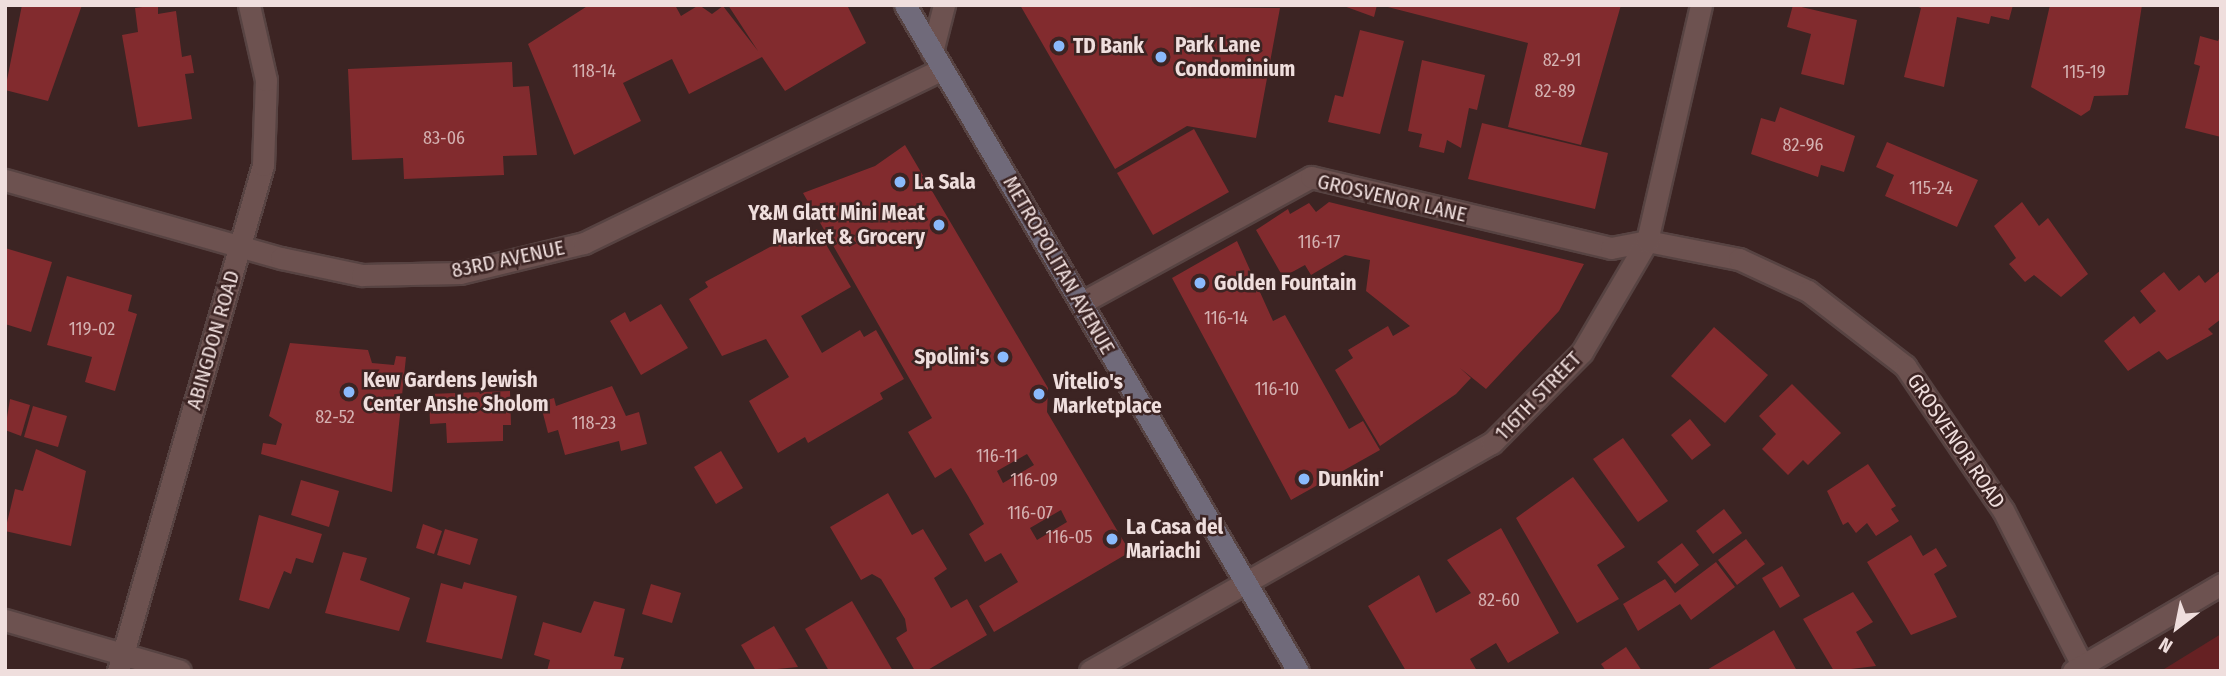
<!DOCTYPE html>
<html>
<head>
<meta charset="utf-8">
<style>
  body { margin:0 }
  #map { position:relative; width:2226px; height:676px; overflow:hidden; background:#3c2423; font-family:"Fira Sans Condensed",sans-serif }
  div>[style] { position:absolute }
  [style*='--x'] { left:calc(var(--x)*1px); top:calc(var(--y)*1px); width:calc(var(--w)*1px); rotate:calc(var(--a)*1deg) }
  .green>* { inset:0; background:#662123 }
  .building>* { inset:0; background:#822b2e }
  .roads { filter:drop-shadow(2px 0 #574342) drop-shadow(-2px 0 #574342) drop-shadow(0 2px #574342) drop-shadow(0 -2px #574342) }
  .street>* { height:21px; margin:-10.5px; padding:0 10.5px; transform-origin:10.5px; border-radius:10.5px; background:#6d5250 }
  .secondary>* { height:21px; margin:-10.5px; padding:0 10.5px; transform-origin:10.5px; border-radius:10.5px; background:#706a7a }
  .dots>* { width:19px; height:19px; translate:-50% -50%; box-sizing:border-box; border:4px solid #3c2423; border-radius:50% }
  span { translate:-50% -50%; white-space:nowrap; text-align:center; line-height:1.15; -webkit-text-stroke:5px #3c2423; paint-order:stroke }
  .number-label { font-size:18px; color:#d4b1b1 }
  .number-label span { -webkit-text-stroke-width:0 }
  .poi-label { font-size:21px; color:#efdedd; font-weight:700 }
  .left { translate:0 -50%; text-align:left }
  .right { translate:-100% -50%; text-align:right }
  .street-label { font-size:21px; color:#efdedd }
  .frame { position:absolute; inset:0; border:7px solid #efdedd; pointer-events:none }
  .north { position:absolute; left:2142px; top:592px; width:70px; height:70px; -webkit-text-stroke:5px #3c2423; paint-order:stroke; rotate:212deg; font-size:19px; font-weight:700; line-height:28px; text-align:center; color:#efdedd }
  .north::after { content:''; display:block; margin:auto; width:24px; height:32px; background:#efdedd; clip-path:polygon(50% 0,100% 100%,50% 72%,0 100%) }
</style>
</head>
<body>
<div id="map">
  <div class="green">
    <div style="clip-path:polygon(2221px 634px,2221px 671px,2161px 671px)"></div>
  </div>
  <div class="building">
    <div style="clip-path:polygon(22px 5px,82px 5px,48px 101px,5px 90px)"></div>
    <div style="clip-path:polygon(158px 5px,158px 14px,176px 11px,182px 57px,191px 55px,194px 73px,185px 74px,192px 119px,138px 127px,122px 35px,138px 32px,135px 8px)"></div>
    <div style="clip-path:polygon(589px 5px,675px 5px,681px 16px,699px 5px,712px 14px,723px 6px,758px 51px,728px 5px,847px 5px,866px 43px,785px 91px,762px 57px,689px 94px,672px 59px,623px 83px,641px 121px,574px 155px,528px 44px)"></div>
    <div style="clip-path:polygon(1020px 5px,1280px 8px,1256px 138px,1187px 126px,1115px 169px)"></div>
    <div style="clip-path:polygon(1341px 5px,1377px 5px,1374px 17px)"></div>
    <div style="clip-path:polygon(1380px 5px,1621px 5px,1581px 145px,1508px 127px,1528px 43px)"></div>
    <div style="clip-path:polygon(1793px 5px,1857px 20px,1844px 85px,1801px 74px,1811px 34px,1787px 27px)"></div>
    <div style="clip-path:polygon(1913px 5px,2013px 5px,2009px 20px,1991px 16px,1989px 24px,1957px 17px,1944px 87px,1904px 77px,1921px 8px)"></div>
    <div style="clip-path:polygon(2050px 5px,2142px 5px,2128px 95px,2094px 96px,2090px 110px,2081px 116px,2031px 87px)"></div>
    <div style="clip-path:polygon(1360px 30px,1404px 41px,1380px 134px,1328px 122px,1335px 95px,1343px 97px)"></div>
    <div style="clip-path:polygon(2221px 34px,2221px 137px,2185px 128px,2200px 66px,2194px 64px,2200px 36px,2218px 41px)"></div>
    <div style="clip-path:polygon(1422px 60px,1485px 75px,1477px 110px,1469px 108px,1461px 148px,1447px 140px,1444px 153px,1419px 147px,1422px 134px,1408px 131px)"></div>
    <div style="clip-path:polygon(512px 62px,513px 87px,529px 86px,537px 155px,503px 156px,504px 175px,404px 179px,403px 158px,352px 160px,348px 69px)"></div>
    <div style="clip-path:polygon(1780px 107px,1855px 136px,1844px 172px,1821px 165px,1818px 177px,1751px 154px,1761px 118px,1775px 122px)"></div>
    <div style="clip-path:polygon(1482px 123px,1608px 153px,1595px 209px,1468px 179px)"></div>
    <div style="clip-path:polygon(1194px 129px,1229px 192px,1153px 235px,1117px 173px)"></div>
    <div style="clip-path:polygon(1887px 142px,1978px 180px,1957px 227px,1885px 196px,1894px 175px,1876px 167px)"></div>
    <div style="clip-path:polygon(evenodd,905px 145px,1048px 388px,1047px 412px,1130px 552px,994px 632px,979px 606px,1018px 582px,1001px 553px,985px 562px,969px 534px,984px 524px,968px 496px,951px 468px,935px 478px,908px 432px,932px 418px,803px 193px,875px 166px,905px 145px,1027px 454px,1034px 465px,1003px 483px,997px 471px,1027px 454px,905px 145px,1061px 510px,1067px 522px,1037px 540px,1030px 528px,1061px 510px)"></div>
    <div style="clip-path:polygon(1329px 202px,1382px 215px,1584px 264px,1559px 311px,1486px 389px,1460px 368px,1471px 378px,1456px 394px,1380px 446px,1335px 370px,1353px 358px,1348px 350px,1388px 326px,1393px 336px,1410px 326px,1366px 291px,1370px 260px,1345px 255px,1311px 275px,1305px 265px,1283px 277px,1256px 230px,1288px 209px,1290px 214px,1309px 203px,1316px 212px)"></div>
    <div style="clip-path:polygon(2022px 202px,2039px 226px,2048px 218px,2088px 274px,2061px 297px,2034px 275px,2025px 282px,2009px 264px,2016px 258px,1994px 226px)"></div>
    <div style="clip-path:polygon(817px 229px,851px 287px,801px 316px,822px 353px,860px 330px,864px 337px,876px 330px,904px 379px,880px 393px,883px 399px,808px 443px,805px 437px,778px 453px,749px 401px,789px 377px,766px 339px,722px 356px,689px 299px,708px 287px,705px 282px,792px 235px,795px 241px)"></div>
    <div style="clip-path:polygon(1237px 241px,1273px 321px,1285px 315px,1349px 429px,1363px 421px,1380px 450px,1291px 500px,1172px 278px)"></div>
    <div style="clip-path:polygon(5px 248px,52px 262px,31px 332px,5px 324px)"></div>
    <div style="clip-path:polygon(2221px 270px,2221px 319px,2208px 329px,2213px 334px,2167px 360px,2159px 351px,2128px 371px,2104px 341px,2134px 316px,2140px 324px,2156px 311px,2140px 291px,2164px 272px,2179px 291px,2199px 275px,2205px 283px)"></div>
    <div style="clip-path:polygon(67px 276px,132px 295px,128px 311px,137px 314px,115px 391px,85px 382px,92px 357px,47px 345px)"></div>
    <div style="clip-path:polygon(661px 304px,688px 348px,641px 375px,610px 321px,625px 312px,630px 322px)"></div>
    <div style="clip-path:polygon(1714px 327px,1768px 375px,1725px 423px,1671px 376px)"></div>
    <div style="clip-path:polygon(290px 343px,368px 350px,372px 363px,394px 365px,396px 356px,406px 357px,392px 492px,261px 454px,263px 443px,276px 445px,282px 424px,269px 416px)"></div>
    <div style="clip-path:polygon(1792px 384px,1841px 433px,1808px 465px,1803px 460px,1788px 475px,1762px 449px,1776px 434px,1759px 416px)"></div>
    <div style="clip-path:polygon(612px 386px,626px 416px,639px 412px,647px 444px,621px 451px,619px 441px,565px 455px,558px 430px,548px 433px,540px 402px,554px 398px,556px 406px)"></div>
    <div style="clip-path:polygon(510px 391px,511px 425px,503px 425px,503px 441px,447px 443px,446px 423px,430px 424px,429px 394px)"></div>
    <div style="clip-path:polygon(10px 399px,30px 405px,21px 436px,5px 430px)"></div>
    <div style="clip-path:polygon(33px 406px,67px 416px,58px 447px,24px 437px)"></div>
    <div style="clip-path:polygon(1690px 419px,1711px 445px,1692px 460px,1671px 435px)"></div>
    <div style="clip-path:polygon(1623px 438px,1668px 501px,1638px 522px,1593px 459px)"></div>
    <div style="clip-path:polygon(36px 449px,86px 471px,71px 546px,5px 531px,15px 489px,23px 491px)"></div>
    <div style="clip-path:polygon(721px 451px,743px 488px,716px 504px,694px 467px)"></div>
    <div style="clip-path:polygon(1868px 464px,1896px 506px,1891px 509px,1899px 521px,1876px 536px,1867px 523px,1856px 533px,1848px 522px,1843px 525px,1827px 491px)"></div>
    <div style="clip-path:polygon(1573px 477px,1625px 547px,1597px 565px,1619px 599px,1577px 623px,1516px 518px)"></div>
    <div style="clip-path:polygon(301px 480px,339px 491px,329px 527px,291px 515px)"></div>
    <div style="clip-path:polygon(888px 493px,912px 535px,923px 529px,947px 569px,934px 578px,951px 608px,967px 599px,987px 635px,926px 671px,915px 671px,896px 638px,907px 631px,905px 619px,881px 579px,872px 574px,861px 580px,830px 527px)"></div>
    <div style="clip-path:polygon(1724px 509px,1742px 533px,1713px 554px,1696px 531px)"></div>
    <div style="clip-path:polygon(259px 515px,322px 534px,313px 563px,296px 558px,291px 574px,284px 571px,269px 609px,239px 600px)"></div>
    <div style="clip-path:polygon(423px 524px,442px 531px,434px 554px,416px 548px)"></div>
    <div style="clip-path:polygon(1501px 528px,1559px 633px,1508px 663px,1496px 643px,1470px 659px,1477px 671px,1406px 671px,1368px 606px,1419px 575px,1436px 613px,1471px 593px,1447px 560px)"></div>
    <div style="clip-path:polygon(445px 529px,478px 539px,470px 565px,437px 555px)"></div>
    <div style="clip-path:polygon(1911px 535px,1923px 556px,1936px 548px,1947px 566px,1934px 574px,1957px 617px,1911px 635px,1867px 562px)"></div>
    <div style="clip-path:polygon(1746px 539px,1765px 564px,1737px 585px,1718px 560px)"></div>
    <div style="clip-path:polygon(1682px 543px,1699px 565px,1675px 584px,1657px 562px)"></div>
    <div style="clip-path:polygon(343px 552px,367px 558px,360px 580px,410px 598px,399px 631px,325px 613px)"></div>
    <div style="clip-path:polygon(1716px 562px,1735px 587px,1691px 620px,1680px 604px,1638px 631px,1623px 604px,1665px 579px,1675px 593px)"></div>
    <div style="clip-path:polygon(1782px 566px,1800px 596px,1780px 608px,1762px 578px)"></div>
    <div style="clip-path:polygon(464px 582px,517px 596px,502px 659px,426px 642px,441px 583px,462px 589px)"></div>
    <div style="clip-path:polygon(651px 584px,681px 593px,672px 623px,642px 614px)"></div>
    <div style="clip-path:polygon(1853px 592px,1873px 622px,1856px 632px,1876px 666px,1834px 671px,1803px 619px)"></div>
    <div style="clip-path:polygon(594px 601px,625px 609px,614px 656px,624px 658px,620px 671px,547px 671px,550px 660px,534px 655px,543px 622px,581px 633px)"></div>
    <div style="clip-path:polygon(852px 601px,893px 671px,829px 671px,805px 629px)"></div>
    <div style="clip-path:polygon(774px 626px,798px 667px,756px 671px,741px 645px)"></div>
    <div style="clip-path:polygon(1774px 630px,1797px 671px,1705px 671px,1741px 650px)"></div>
    <div style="clip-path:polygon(1626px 647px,1642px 671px,1606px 671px,1601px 664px)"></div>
  </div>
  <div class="roads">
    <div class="street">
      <div style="--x:932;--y:52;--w:49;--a:-75.7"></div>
      <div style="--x:5;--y:180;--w:287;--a:15.8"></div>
      <div style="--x:281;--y:258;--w:83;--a:11.9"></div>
      <div style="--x:362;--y:275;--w:98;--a:-1.2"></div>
      <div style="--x:460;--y:273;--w:128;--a:-13.6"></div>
      <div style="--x:584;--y:243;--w:398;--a:-25.9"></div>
      <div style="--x:1081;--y:303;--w:262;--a:-28.7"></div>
      <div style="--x:1311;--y:177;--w:308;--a:13.3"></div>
      <div style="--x:1611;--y:248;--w:37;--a:-11"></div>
      <div style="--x:1647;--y:241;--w:94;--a:11.1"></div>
      <div style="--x:1739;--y:259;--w:76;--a:24.9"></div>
      <div style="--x:1808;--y:291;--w:123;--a:37.7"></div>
      <div style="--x:1905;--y:366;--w:174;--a:55.8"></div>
      <div style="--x:2003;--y:510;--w:174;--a:63"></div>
      <div style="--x:5;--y:620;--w:182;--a:16.2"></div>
      <div style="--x:118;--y:671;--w:526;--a:-74.01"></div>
      <div style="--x:263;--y:165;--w:85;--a:-88"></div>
      <div style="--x:266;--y:80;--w:77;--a:-102.8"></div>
      <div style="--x:1090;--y:671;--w:462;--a:-29.6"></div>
      <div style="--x:1492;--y:443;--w:128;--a:-45.3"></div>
      <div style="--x:1582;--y:352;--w:129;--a:-59.6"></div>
      <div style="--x:1647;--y:241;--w:242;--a:-77.1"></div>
      <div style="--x:2073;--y:671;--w:172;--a:-30.4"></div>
    </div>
    <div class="secondary">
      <div style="--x:905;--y:5;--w:773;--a:59.46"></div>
    </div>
  </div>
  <div class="dots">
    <div style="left:1059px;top:46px;background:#8abafc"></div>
    <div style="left:1161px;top:57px;background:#8abafc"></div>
    <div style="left:900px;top:182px;background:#8abafc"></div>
    <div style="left:939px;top:225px;background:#8abafc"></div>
    <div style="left:1200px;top:283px;background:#8abafc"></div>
    <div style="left:1003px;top:357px;background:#8abafc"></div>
    <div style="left:349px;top:392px;background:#8abafc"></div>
    <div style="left:1039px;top:394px;background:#8abafc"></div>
    <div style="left:1304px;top:479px;background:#8abafc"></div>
    <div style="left:1112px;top:539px;background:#8abafc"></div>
  </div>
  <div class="number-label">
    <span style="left:1562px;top:60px">82-91</span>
    <span style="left:594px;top:71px">118-14</span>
    <span style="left:2084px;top:72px">115-19</span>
    <span style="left:1555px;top:91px">82-89</span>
    <span style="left:444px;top:138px">83-06</span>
    <span style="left:1803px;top:145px">82-96</span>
    <span style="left:1931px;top:188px">115-24</span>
    <span style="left:1319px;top:242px">116-17</span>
    <span style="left:1226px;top:318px">116-14</span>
    <span style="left:92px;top:329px">119-02</span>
    <span style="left:1277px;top:389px">116-10</span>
    <span style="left:335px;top:417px">82-52</span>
    <span style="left:594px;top:423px">118-23</span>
    <span style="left:997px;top:456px">116-11</span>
    <span style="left:1034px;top:480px">116-09</span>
    <span style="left:1030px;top:513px">116-07</span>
    <span style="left:1069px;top:537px">116-05</span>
    <span style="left:1499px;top:600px">82-60</span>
  </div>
  <div class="poi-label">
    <span class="left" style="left:1175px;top:57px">Park Lane<br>Condominium</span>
    <span class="left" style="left:1073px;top:46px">TD Bank</span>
    <span class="left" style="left:914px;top:182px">La Sala</span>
    <span class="right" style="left:925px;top:225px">Y&amp;M Glatt Mini Meat<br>Market &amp; Grocery</span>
    <span class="left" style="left:1214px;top:283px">Golden Fountain</span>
    <span class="right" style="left:989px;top:357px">Spolini's</span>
    <span class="left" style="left:363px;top:392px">Kew Gardens Jewish<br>Center Anshe Sholom</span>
    <span class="left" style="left:1053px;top:394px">Vitelio's<br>Marketplace</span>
    <span class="left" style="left:1318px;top:479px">Dunkin'</span>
    <span class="left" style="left:1126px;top:539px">La Casa del<br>Mariachi</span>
  </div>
  <div class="street-label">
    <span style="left:1392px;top:198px;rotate:13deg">GROSVENOR LANE</span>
    <span style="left:508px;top:259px;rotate:-12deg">83RD AVENUE</span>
    <span style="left:1059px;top:265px;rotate:60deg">METROPOLITAN AVENUE</span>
    <span style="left:213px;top:340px;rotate:-74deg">ABINGDON ROAD</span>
    <span style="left:1538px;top:396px;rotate:-46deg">116TH STREET</span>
    <span style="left:1956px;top:441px;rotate:56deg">GROSVENOR ROAD</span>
  </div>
  <div class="frame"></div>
  <div class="north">N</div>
</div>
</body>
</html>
